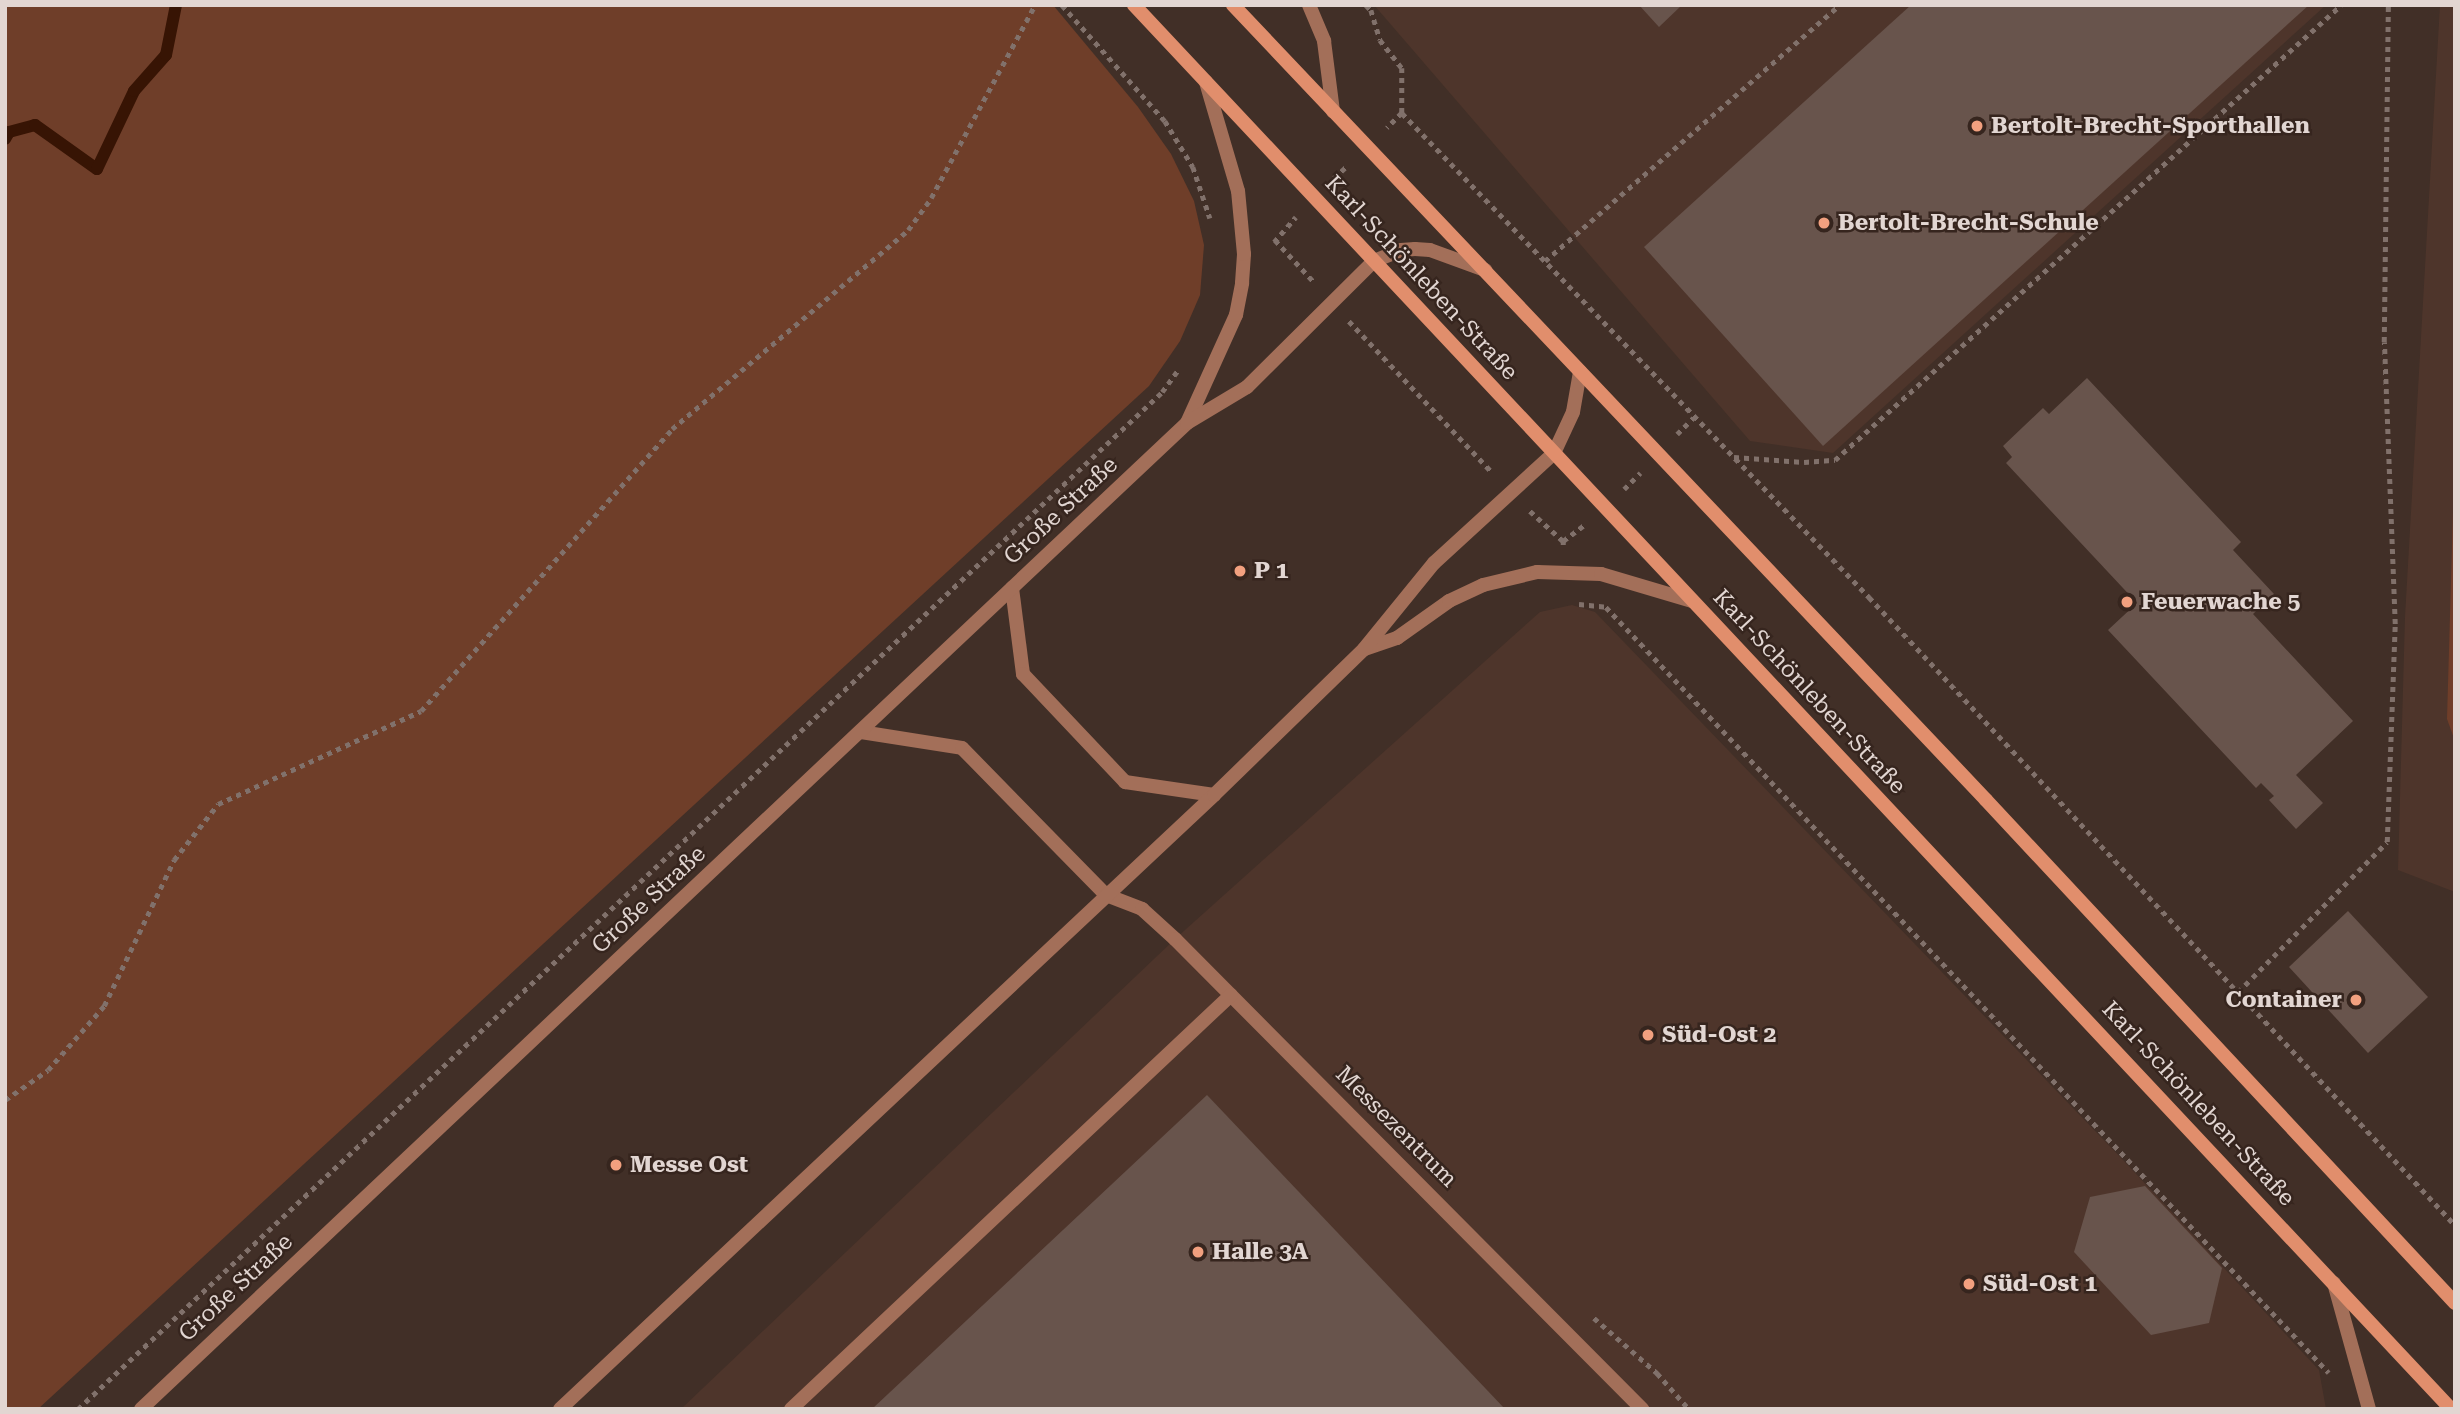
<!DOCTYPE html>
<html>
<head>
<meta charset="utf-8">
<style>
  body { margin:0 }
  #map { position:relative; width:2460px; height:1414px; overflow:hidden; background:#412f27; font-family:"Roboto Serif",serif }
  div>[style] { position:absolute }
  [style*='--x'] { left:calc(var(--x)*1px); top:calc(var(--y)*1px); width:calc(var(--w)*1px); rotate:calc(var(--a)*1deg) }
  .built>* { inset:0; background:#4e352b }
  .green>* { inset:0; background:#6f3e29 }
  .stream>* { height:12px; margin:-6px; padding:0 6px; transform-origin:6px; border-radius:6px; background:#371404 }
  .building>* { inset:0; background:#68544c }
  .path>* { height:4.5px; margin-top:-2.25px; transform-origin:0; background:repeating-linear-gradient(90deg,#81716b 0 5px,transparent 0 10px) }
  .service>* { height:14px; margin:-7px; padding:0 7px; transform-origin:7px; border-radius:7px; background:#a36f59 }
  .secondary>* { height:14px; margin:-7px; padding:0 7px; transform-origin:7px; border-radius:7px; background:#e18e6c }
  .dots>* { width:19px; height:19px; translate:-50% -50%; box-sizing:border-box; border:4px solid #36251e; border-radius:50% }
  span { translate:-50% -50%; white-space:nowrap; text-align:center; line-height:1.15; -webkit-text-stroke:5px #36251e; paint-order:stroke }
  .poi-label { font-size:23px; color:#e2d6d2; font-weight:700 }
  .left { translate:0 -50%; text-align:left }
  .right { translate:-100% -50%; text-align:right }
  .street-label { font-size:23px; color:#e2d6d2 }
  .frame { position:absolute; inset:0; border:7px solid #e2d6d2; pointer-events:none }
</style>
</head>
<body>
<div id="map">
  <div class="built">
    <div style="clip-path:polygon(1374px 5px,2326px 5px,1833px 453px,1750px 441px)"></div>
    <div style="clip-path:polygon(2440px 5px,2455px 5px,2455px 892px,2398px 870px,2405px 617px)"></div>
    <div style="clip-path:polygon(1572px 605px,1595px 612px,2124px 1161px,2319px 1370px,2326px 1409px,681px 1409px,1175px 939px,1540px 612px)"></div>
  </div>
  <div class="green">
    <div style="clip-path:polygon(5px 5px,1053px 5px,1138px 107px,1171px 154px,1194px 201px,1204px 245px,1200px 295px,1180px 341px,1149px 386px,38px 1409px,5px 1409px)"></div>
    <div style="clip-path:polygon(2455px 442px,2455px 741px,2447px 719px)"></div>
  </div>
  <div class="stream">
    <div style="--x:5;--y:139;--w:8;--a:-60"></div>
    <div style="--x:9;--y:132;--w:27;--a:-15"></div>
    <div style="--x:35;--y:125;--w:76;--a:35.4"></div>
    <div style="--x:97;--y:169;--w:86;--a:-64.6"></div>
    <div style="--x:134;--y:91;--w:48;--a:-48.4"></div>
    <div style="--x:166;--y:55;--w:51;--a:-78.7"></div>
  </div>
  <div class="building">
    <div style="clip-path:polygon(1639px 5px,1682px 5px,1659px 27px)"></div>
    <div style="clip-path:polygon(1911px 5px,2309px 5px,1823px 446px,1644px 247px)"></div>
    <div style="clip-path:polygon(2087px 378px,2241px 542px,2233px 550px,2274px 594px,2253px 614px,2353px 721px,2296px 775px,2323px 803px,2296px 829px,2269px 800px,2274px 796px,2261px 783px,2256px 788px,2108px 630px,2137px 603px,2006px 463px,2012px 457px,2003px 446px,2043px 408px,2049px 414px)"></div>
    <div style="clip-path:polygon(2348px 911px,2428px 997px,2368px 1053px,2289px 967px)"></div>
    <div style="clip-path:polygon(1207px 1095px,1505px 1409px,872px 1409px)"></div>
    <div style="clip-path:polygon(2145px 1186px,2222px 1268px,2209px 1323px,2151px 1335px,2074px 1252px,2090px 1197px)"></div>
  </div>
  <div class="path">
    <div style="--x:1062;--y:5;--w:155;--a:48.4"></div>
    <div style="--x:1165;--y:121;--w:54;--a:58.7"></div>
    <div style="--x:1193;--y:167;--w:54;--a:71.6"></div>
    <div style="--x:1366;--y:5;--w:7;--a:45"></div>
    <div style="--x:1371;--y:10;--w:31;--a:73"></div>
    <div style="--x:1380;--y:40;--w:36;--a:52"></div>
    <div style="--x:1402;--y:68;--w:45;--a:90"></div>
    <div style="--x:1402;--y:113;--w:21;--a:135"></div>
    <div style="--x:1402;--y:113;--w:673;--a:46.02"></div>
    <div style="--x:1869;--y:597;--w:859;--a:46.98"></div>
    <div style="--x:1334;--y:178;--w:19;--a:-43"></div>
    <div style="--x:1275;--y:240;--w:59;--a:47.1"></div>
    <div style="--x:1274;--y:242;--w:33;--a:-49"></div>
    <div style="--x:1545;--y:261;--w:390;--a:-41"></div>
    <div style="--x:1349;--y:321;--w:208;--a:46.6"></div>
    <div style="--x:1677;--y:434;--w:23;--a:-45"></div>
    <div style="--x:1734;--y:457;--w:70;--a:4.1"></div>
    <div style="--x:1804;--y:462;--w:31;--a:-4"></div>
    <div style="--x:1835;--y:460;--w:680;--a:-41.96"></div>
    <div style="--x:1624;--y:489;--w:23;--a:-45"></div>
    <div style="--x:1530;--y:511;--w:45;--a:42.3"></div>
    <div style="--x:1563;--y:545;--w:4;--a:-90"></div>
    <div style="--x:1563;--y:541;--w:26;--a:-37"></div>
    <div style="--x:1579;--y:604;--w:27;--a:6"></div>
    <div style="--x:1606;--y:607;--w:1053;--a:46.65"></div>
    <div style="--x:2238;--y:992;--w:211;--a:-45.2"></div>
    <div style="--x:2387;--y:842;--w:218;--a:-87.9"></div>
    <div style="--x:2395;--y:624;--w:282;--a:-92.2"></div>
    <div style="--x:2384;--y:342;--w:337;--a:-89.3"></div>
    <div style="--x:5;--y:1100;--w:52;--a:-34.9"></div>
    <div style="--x:48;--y:1070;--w:85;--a:-48.8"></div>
    <div style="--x:104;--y:1006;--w:162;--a:-64.4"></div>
    <div style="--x:174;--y:860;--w:71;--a:-51.8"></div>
    <div style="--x:218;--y:804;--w:223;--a:-24.6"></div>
    <div style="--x:421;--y:711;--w:378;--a:-48.3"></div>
    <div style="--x:672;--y:429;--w:309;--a:-40.1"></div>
    <div style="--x:908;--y:230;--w:39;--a:-54"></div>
    <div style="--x:931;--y:198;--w:219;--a:-61.7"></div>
    <div style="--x:1594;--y:1318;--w:84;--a:41.1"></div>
    <div style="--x:1657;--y:1373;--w:48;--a:48.4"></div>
    <div style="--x:78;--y:1409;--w:1486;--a:-43.17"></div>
    <div style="--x:1162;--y:392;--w:29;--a:-54"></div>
  </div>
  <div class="service">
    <div style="--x:1309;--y:5;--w:39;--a:67"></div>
    <div style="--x:1324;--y:41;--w:71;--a:82.7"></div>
    <div style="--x:1187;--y:423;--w:119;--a:-65.6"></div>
    <div style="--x:1236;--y:315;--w:33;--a:-79"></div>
    <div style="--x:1242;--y:283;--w:29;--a:-86"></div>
    <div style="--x:1244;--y:254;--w:63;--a:-95.4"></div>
    <div style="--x:1238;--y:191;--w:114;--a:-106.4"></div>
    <div style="--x:1012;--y:588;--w:87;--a:82.7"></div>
    <div style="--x:1023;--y:674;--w:149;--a:46.6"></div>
    <div style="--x:1125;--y:782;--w:90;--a:8.3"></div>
    <div style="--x:1365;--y:649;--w:34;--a:-19"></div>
    <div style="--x:1397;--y:638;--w:64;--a:-35.4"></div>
    <div style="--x:1449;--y:601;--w:38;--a:-25"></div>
    <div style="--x:1483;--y:585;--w:56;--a:-13.5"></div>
    <div style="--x:1537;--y:572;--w:64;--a:1.8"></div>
    <div style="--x:1601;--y:574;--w:95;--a:16.5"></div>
    <div style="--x:861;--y:732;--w:102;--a:9"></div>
    <div style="--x:962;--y:748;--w:206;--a:45.6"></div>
    <div style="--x:1106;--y:895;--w:39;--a:21"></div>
    <div style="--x:1142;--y:909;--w:45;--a:42.3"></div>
    <div style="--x:1175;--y:939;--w:663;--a:45.18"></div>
    <div style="--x:2334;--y:1283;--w:131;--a:74.5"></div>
    <div style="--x:141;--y:1409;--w:1437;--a:-43.31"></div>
    <div style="--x:1187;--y:423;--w:70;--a:-31"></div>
    <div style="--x:1247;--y:387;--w:179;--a:-44.8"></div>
    <div style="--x:1374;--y:261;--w:29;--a:-22"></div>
    <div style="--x:1401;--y:250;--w:14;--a:-4"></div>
    <div style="--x:1415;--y:249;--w:15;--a:4"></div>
    <div style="--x:1430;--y:250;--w:59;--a:20"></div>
    <div style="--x:560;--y:1409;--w:897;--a:-43.19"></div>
    <div style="--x:1214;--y:795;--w:209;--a:-44.2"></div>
    <div style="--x:1364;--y:649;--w:111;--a:-50.9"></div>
    <div style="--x:1434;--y:563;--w:163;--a:-42.5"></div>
    <div style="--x:1554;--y:453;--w:45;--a:-65.1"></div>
    <div style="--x:1573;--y:412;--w:41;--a:-80.1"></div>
    <div style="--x:791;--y:1409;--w:604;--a:-43.26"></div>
  </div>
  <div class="secondary">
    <div style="--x:1134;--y:5;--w:1925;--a:46.83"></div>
    <div style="--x:1233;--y:5;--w:1095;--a:46.55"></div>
    <div style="--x:1986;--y:800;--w:688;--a:47"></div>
  </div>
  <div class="dots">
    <div style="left:1977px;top:126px;background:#f2a07f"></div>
    <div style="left:1824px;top:223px;background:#f2a07f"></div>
    <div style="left:1240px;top:571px;background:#f2a07f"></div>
    <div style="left:2127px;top:602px;background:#f2a07f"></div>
    <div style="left:2356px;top:1000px;background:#f2a07f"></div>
    <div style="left:1648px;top:1035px;background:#f2a07f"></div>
    <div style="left:616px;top:1165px;background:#f2a07f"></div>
    <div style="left:1198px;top:1252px;background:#f2a07f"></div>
    <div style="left:1969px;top:1284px;background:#f2a07f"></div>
  </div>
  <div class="poi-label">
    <span class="left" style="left:1991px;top:126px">Bertolt-Brecht-Sporthallen</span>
    <span class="left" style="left:1838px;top:223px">Bertolt-Brecht-Schule</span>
    <span class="left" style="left:1254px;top:571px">P 1</span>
    <span class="left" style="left:2141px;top:602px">Feuerwache 5</span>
    <span class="right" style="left:2342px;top:1000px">Container</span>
    <span class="left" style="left:1662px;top:1035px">Süd-Ost 2</span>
    <span class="left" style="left:630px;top:1165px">Messe Ost</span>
    <span class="left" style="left:1212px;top:1252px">Halle 3A</span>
    <span class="left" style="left:1983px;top:1284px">Süd-Ost 1</span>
  </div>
  <div class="street-label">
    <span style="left:1421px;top:278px;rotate:47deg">Karl-Schönleben-Straße</span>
    <span style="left:1061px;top:511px;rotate:-43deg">Große Straße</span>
    <span style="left:1809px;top:692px;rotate:47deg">Karl-Schönleben-Straße</span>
    <span style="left:649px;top:900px;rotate:-43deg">Große Straße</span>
    <span style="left:2198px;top:1104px;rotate:47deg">Karl-Schönleben-Straße</span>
    <span style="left:1396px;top:1127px;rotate:45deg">Messezentrum</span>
    <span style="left:236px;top:1288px;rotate:-43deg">Große Straße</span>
  </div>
  <div class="frame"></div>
</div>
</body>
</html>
